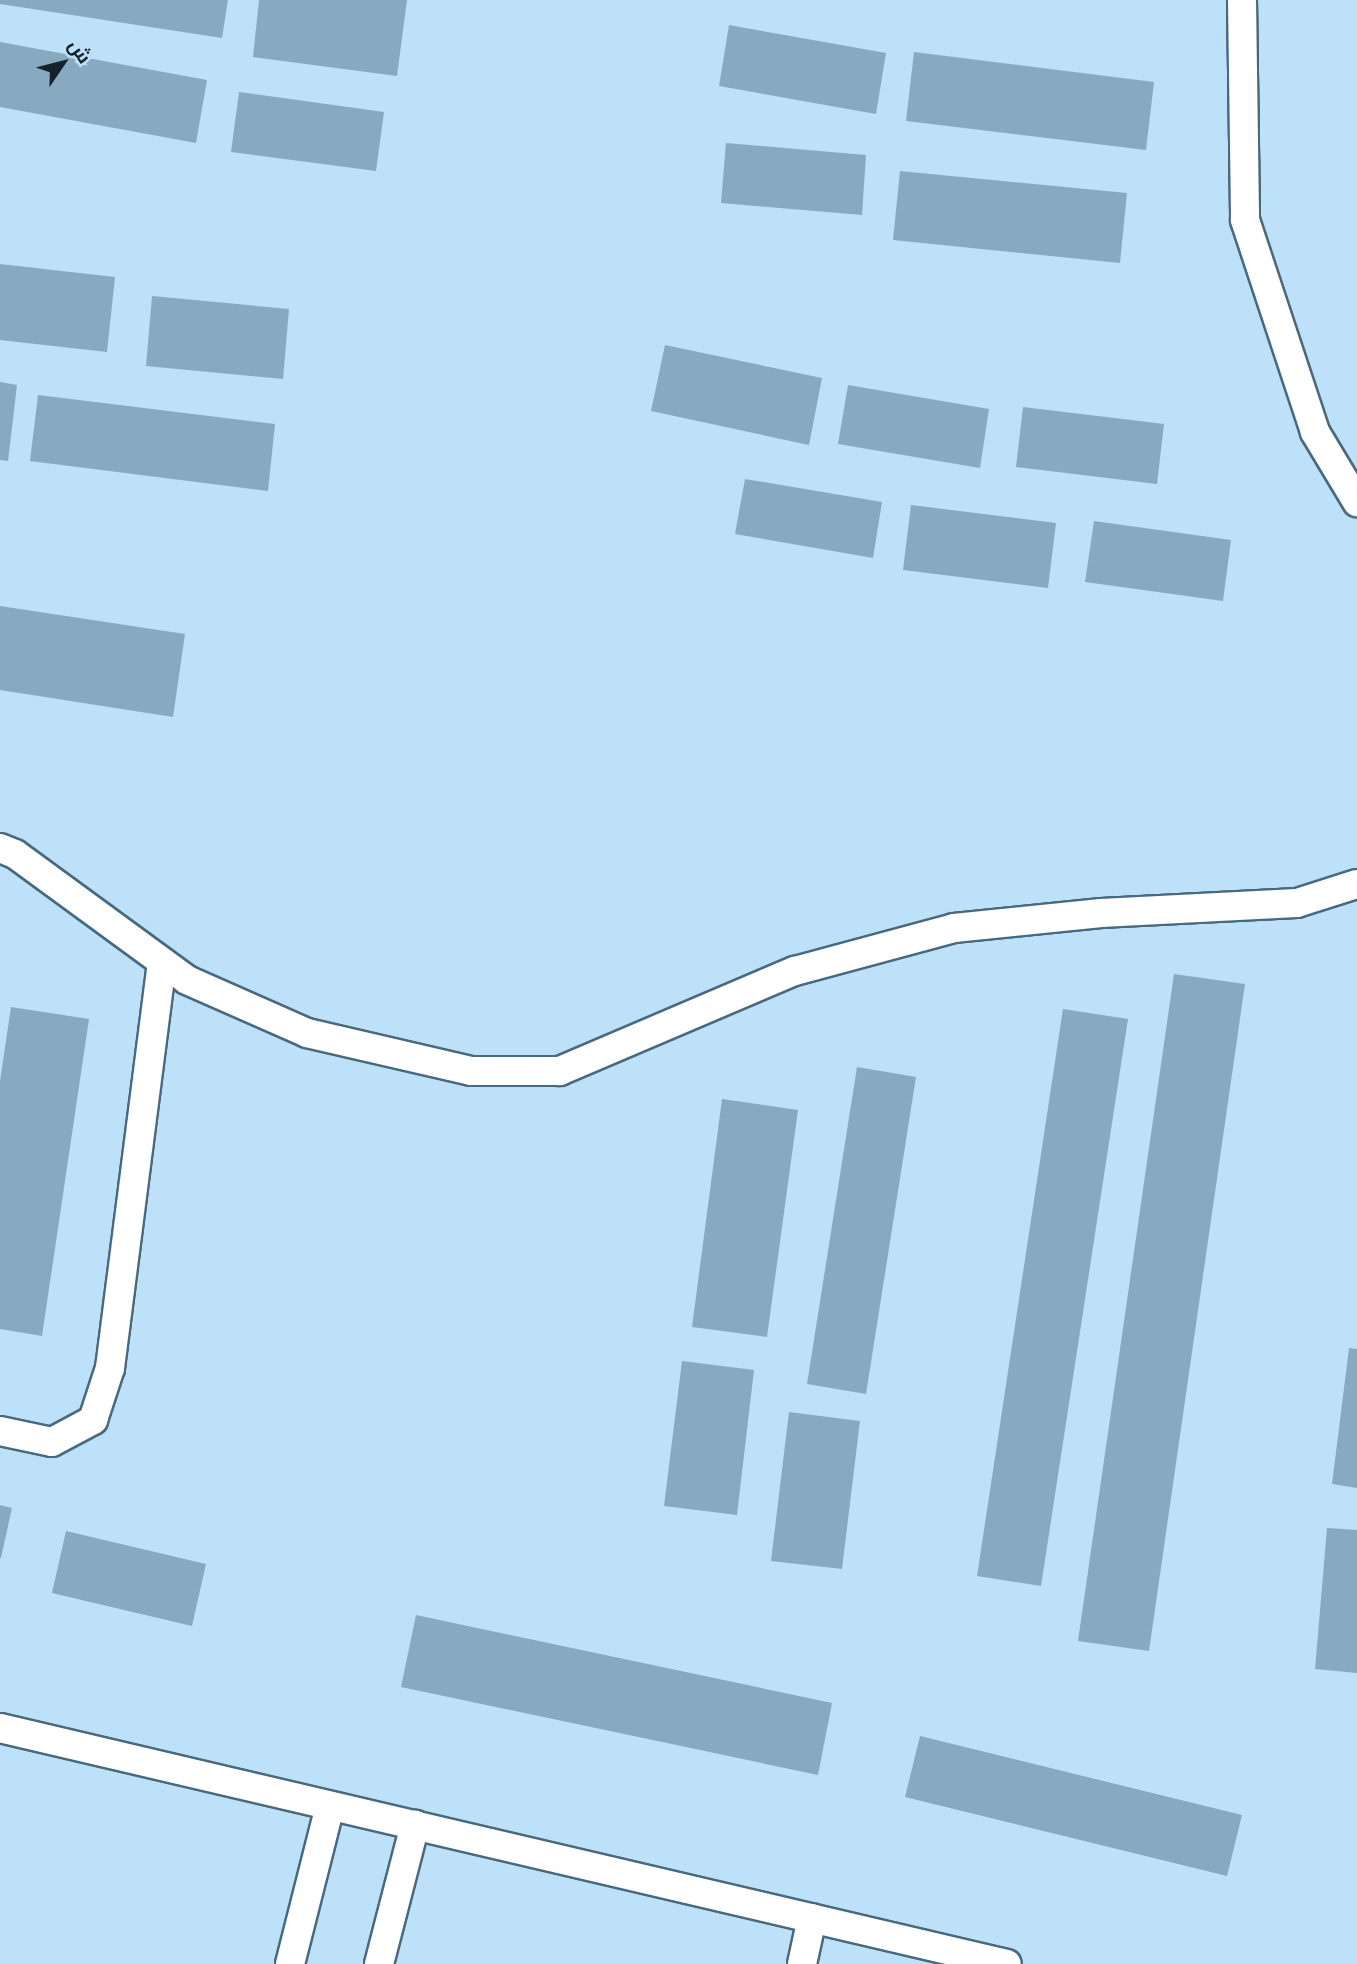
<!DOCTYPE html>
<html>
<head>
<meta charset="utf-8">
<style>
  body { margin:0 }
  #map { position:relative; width:1357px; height:1964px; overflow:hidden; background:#bde1f9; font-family:"Titillium Web",Cairo,sans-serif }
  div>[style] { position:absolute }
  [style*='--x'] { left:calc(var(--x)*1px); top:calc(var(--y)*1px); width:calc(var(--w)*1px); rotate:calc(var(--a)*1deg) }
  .building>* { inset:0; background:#88aac1 }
  .roads { filter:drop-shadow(2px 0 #48697e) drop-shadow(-2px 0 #48697e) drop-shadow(0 2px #48697e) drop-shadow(0 -2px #48697e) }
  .minor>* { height:28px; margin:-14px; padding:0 14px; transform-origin:14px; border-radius:14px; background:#fff }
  span { translate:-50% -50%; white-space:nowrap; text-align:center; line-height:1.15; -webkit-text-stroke:6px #bde1f9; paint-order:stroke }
  .north { position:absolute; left:28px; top:28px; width:70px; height:70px; -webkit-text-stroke:5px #bde1f9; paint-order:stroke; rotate:55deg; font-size:19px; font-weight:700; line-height:28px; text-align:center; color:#15222b }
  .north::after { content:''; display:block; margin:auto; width:24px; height:32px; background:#15222b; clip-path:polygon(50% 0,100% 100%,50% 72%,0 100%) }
</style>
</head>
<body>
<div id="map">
  <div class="building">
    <div style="clip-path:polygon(0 0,228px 0,222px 38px,0 4px)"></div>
    <div style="clip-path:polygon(259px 0,407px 0,397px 76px,253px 57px)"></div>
    <div style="clip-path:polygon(729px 25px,886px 53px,876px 114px,719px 86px)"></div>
    <div style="clip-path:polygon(0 42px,207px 80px,196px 143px,0 107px)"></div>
    <div style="clip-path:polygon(914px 52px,1154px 82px,1146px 150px,906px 121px)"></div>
    <div style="clip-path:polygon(239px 92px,384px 112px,376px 171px,231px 152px)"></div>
    <div style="clip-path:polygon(726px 143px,866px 155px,862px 215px,721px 203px)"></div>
    <div style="clip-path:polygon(900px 171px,1127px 193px,1120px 263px,893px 240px)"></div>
    <div style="clip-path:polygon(0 264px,115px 277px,107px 352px,0 340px)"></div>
    <div style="clip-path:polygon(152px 296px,289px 309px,283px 379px,146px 366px)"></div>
    <div style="clip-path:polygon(665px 345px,822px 378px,809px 445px,651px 411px)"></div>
    <div style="clip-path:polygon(0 382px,17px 385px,8px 461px,0 460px)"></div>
    <div style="clip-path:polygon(848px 385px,989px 409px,980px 468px,838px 444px)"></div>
    <div style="clip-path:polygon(38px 395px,275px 424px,268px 491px,30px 461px)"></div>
    <div style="clip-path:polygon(1023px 407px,1164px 424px,1157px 484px,1016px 467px)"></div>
    <div style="clip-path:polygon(745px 479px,882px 502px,873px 558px,735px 534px)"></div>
    <div style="clip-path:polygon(911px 505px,1056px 523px,1048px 588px,903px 570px)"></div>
    <div style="clip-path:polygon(1094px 521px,1231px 540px,1223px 601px,1085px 582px)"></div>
    <div style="clip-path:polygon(0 606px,185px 634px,173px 717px,0 690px)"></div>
    <div style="clip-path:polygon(1174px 974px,1245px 984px,1149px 1651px,1078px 1641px)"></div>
    <div style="clip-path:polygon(11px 1007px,89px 1019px,42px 1336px,0 1329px,0 1081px)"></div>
    <div style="clip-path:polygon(1063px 1009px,1128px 1019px,1041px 1586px,977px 1576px)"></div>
    <div style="clip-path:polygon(857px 1067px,916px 1077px,866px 1394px,807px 1384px)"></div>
    <div style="clip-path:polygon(722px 1099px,798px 1110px,767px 1337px,692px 1327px)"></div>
    <div style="clip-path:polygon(1349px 1348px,1357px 1349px,1357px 1488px,1332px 1484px)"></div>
    <div style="clip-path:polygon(682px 1361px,754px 1370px,737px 1515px,664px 1506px)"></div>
    <div style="clip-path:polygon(789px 1412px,860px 1421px,842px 1569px,771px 1561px)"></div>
    <div style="clip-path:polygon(0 1505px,12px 1508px,1px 1558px,0 1558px)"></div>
    <div style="clip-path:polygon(1327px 1528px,1357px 1530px,1357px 1673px,1315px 1669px)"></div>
    <div style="clip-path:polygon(66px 1531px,206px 1564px,192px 1626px,52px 1593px)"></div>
    <div style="clip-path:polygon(416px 1615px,832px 1703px,818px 1775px,401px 1687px)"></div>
    <div style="clip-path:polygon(920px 1736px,1242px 1815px,1227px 1876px,905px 1797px)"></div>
  </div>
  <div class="roads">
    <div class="minor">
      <div style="--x:1242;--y:0;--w:220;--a:89.2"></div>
      <div style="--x:1245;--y:220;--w:223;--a:71.7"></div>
      <div style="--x:1315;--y:432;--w:82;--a:59"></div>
      <div style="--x:0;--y:848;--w:16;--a:22"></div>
      <div style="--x:15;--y:854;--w:213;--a:36.2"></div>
      <div style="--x:187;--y:980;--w:131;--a:23.8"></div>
      <div style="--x:307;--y:1033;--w:168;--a:13"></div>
      <div style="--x:471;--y:1071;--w:89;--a:0"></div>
      <div style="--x:560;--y:1071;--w:255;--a:-23.1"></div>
      <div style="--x:795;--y:971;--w:165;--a:-15.1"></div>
      <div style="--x:954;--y:928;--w:148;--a:-5.8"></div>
      <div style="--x:1101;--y:913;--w:196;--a:-2.9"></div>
      <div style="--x:1297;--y:903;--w:63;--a:-17.6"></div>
      <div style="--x:0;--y:1431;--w:53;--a:11.9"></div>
      <div style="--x:52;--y:1442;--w:47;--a:-28.2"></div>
      <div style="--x:93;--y:1420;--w:55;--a:-71.9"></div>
      <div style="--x:110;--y:1368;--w:409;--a:-82.7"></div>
      <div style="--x:0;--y:1728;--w:1034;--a:13.19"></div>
      <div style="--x:290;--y:1964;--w:163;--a:-75.8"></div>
      <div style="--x:379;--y:1964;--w:144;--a:-75.5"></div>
      <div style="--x:802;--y:1964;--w:47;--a:-77.7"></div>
    </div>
  </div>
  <div class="north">ش</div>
</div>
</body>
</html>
